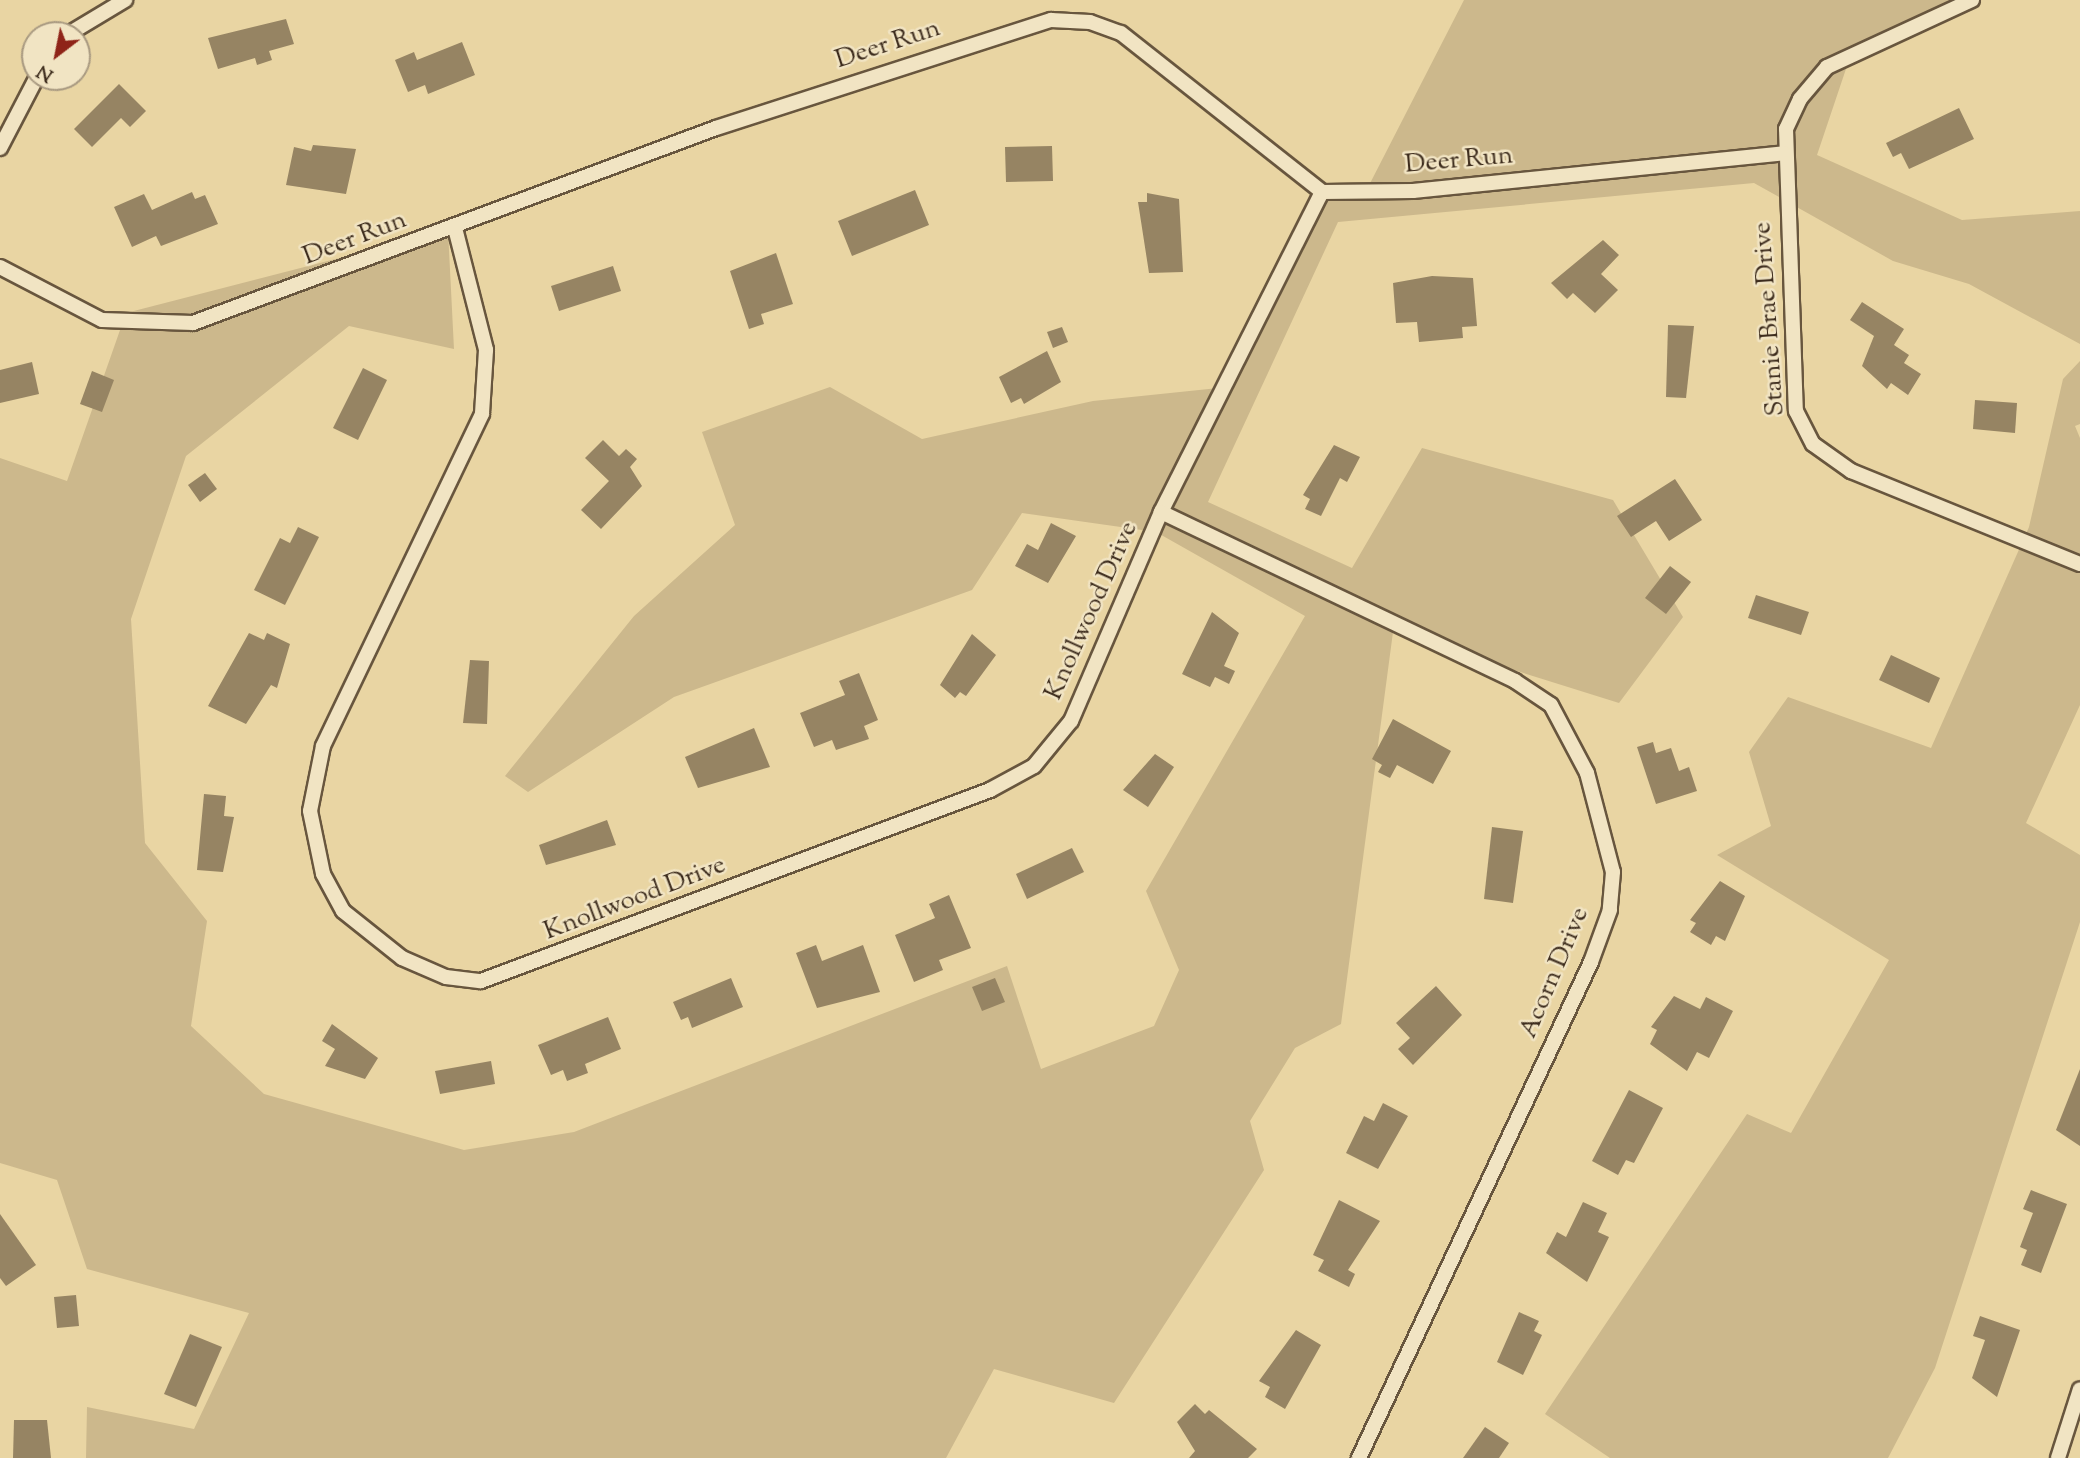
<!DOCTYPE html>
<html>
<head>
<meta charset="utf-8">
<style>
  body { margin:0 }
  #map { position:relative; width:2080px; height:1458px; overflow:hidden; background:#e9d5a3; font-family:"Sorts Mill Goudy",serif }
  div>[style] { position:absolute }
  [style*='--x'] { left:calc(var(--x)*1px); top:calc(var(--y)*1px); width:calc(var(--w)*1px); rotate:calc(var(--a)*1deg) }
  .green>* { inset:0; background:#ccb88c }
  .building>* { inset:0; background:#968463 }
  .roads { filter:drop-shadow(2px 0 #68563e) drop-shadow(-2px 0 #68563e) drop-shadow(0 2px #68563e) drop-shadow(0 -2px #68563e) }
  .street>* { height:14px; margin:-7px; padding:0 7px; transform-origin:7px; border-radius:7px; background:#f1e4c3 }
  span { translate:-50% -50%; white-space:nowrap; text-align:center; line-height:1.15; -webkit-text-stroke:5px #f1e4c3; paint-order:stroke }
  .street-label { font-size:26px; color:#3d2c1d }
  .north { position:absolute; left:21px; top:21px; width:70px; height:70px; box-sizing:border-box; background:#f1e4c3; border:2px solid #a99a81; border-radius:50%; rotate:212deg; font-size:19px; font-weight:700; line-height:28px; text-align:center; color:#3d2c1d }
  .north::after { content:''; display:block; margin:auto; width:24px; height:32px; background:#8f2418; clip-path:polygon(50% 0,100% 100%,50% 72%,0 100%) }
</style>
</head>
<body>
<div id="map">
  <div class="green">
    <div style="clip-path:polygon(1464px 0,1955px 0,1850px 57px,1817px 155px,1962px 220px,2080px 211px,2080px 344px,1969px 284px,1893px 261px,1754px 183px,1338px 222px,1208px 502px,1352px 568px,1422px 448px,1613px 500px,1683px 617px,1619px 703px,1393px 632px,1341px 1024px,1295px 1048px,1250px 1121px,1264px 1170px,1114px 1403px,994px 1369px,946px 1458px,86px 1458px,87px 1407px,194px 1429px,249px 1313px,87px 1269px,57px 1180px,0 1163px,0 458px,67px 481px,126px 313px,448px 230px,454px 349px,349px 326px,186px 456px,131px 619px,145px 843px,207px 921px,191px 1026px,264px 1094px,464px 1150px,574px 1132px,1007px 966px,1041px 1069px,1154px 1026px,1179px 970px,1146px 891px,1305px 616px,1156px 532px,1022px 513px,972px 590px,674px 697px,528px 792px,505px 776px,634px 616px,735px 525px,702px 432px,830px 387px,922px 439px,1093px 401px,1228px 387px,1327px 201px,1363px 197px)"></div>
    <div style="clip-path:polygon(2080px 361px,2080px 424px,2075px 426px,2080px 438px,2080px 705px,2026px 823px,2080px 855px,2080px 922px,1935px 1368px,1888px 1458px,1610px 1458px,1545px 1414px,1747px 1114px,1791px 1133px,1889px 960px,1717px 855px,1771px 826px,1749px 752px,1788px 697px,1931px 748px,2029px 527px,2063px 379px)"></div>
  </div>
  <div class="building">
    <div style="clip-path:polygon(286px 19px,294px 44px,269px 51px,272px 60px,257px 65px,255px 58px,218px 69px,208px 38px)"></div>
    <div style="clip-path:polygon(462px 42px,475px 75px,428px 94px,425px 85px,408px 92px,395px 60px,414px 52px,417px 60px)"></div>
    <div style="clip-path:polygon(119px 84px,146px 111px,130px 127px,121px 118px,92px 147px,74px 129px)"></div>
    <div style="clip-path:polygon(1959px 108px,1974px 139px,1909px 169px,1901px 153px,1893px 157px,1886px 143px)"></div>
    <div style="clip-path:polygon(313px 145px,356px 149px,346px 194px,286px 185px,294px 147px,311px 151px)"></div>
    <div style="clip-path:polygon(1052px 146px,1053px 181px,1006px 182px,1005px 147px)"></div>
    <div style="clip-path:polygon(915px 190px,929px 225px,852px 256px,838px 221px)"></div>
    <div style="clip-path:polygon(192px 192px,195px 199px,205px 195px,218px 224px,161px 246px,156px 236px,132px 247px,114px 207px,144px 194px,152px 210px)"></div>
    <div style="clip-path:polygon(1147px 193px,1179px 199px,1183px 272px,1149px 273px,1138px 202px,1147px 202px)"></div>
    <div style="clip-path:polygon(1603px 240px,1619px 255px,1601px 274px,1618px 290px,1595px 313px,1573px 293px,1567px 299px,1551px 283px)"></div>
    <div style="clip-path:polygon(776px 253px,793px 304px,761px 314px,764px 324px,749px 329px,730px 271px)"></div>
    <div style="clip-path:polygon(613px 266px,621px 291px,559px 311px,551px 286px)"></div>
    <div style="clip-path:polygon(1432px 276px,1473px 278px,1477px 326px,1462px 327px,1463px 338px,1419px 342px,1417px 322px,1396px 323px,1393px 283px)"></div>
    <div style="clip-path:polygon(1862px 302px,1904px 329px,1894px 345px,1909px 355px,1904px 363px,1921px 374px,1908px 395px,1891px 383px,1887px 389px,1862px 366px,1874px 336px,1850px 320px)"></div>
    <div style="clip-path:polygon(1668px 325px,1694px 326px,1686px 398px,1666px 397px)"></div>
    <div style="clip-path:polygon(1062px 327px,1068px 342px,1053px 348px,1047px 332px)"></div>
    <div style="clip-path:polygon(1047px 351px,1061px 382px,1024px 404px,1021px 398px,1011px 403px,999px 377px)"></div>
    <div style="clip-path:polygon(32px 362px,39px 394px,0 403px,0 370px)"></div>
    <div style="clip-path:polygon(363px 368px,387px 380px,358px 440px,333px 428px)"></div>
    <div style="clip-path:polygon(92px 371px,114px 380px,102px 412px,80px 404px)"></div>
    <div style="clip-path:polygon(1975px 400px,2017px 403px,2015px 433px,1973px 429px)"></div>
    <div style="clip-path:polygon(603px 440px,619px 456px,626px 449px,637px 459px,630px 467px,642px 486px,601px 529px,581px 510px,609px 481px,585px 458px)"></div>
    <div style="clip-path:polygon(1334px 445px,1360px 457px,1347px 482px,1340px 478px,1321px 516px,1305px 509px,1310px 499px,1303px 495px)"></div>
    <div style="clip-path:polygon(205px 473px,217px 489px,200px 502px,188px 485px)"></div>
    <div style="clip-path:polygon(1675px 479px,1702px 520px,1669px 541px,1656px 521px,1631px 537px,1617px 516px)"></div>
    <div style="clip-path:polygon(1051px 523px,1076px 536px,1048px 583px,1015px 566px,1027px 544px,1038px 550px)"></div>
    <div style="clip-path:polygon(298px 527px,319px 537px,285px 605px,254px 590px,280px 538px,290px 543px)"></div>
    <div style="clip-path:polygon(1670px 566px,1691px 582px,1666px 614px,1645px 598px)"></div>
    <div style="clip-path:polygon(1756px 595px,1809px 612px,1801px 635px,1748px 618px)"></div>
    <div style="clip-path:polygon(1212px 612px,1239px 633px,1224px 666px,1235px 671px,1229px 684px,1215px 677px,1210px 687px,1182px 674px)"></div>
    <div style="clip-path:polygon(249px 633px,264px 640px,267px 633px,290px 644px,277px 688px,271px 685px,246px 724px,208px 706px)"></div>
    <div style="clip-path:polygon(972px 634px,996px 655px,966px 696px,960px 692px,955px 698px,940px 685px)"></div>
    <div style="clip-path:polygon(1891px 655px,1940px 678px,1929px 703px,1879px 680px)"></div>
    <div style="clip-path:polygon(470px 660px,489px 661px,487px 724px,463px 723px)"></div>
    <div style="clip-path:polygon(859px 673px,878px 720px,864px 726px,869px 739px,836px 750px,832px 740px,814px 747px,800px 713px,845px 695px,839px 681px)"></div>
    <div style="clip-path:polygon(1393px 719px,1451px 751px,1433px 784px,1397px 765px,1390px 778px,1378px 772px,1382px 765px,1372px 759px)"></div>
    <div style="clip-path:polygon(754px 728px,770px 767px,698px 788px,685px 757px)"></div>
    <div style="clip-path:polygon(1653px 742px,1656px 753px,1671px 748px,1679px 771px,1689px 767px,1697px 791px,1656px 804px,1637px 747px)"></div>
    <div style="clip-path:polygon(1155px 754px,1174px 767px,1148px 807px,1123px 790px)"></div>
    <div style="clip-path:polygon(204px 794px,226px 796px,224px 816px,234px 817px,223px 872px,197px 870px)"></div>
    <div style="clip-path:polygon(607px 820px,616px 845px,546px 865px,539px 845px)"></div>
    <div style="clip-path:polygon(1492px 827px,1523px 831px,1513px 903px,1484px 899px)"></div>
    <div style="clip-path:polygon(1072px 848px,1084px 872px,1027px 899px,1016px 874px)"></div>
    <div style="clip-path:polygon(1720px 881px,1745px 896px,1725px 941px,1716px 936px,1711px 945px,1690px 932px,1696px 923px,1690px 920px)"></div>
    <div style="clip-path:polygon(949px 895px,971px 948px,939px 960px,943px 970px,914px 982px,895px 935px,935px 918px,929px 904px)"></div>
    <div style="clip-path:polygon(816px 945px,822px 961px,863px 945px,880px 992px,817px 1008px,796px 953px)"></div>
    <div style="clip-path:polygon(731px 978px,743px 1007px,692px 1028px,688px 1017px,681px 1020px,673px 1002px)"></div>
    <div style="clip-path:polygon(995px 978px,1005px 1002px,982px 1011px,972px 987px)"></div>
    <div style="clip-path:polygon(1436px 986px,1462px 1015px,1413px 1065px,1398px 1049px,1410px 1038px,1396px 1023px)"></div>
    <div style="clip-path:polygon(1674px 996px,1700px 1009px,1706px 997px,1733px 1011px,1709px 1058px,1697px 1052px,1687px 1071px,1650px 1044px,1657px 1030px,1651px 1027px)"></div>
    <div style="clip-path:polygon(608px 1017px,621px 1049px,585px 1064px,588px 1073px,567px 1081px,563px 1070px,551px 1075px,538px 1045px)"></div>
    <div style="clip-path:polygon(332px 1024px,378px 1058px,365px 1079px,325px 1066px,335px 1049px,322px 1041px)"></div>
    <div style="clip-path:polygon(491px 1061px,495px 1084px,440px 1094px,435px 1071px)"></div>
    <div style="clip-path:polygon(2080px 1069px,2080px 1146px,2056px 1130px)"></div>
    <div style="clip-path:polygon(1629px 1090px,1663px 1108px,1634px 1163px,1626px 1160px,1618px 1175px,1592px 1161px)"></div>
    <div style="clip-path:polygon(1383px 1103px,1408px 1116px,1378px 1169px,1346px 1153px,1364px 1116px,1374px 1121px)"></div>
    <div style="clip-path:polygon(2031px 1190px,2067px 1204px,2041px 1273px,2021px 1265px,2027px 1250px,2020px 1247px,2033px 1213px,2023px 1209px)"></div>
    <div style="clip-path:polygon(1339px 1200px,1380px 1221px,1348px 1270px,1355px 1274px,1349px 1287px,1318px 1271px,1324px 1260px,1313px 1255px)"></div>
    <div style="clip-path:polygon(1583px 1202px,1607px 1213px,1598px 1232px,1609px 1237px,1587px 1282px,1546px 1253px,1557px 1232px,1566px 1237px)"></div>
    <div style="clip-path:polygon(0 1214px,36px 1265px,6px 1286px,0 1278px)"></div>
    <div style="clip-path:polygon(76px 1295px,79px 1326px,57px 1328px,54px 1297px)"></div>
    <div style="clip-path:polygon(1519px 1312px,1539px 1321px,1534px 1331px,1542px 1335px,1523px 1375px,1497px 1362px)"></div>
    <div style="clip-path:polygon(1980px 1316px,2020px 1330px,1997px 1397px,1972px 1378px,1985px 1340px,1973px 1336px)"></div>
    <div style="clip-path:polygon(1296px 1330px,1321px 1345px,1285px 1409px,1265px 1397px,1270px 1387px,1259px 1381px)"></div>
    <div style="clip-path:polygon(190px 1334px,222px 1347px,196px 1407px,164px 1394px)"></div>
    <div style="clip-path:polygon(1195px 1404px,1205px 1414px,1209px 1410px,1257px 1449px,1248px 1458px,1189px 1458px,1195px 1451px,1177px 1422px)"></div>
    <div style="clip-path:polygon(14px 1420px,47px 1420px,51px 1458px,13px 1458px)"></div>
    <div style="clip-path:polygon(1485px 1427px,1509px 1443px,1499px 1458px,1463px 1458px)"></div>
  </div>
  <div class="roads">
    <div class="street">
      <div style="--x:1972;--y:0;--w:160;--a:155.2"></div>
      <div style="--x:1827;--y:67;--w:42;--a:130.2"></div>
      <div style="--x:1800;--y:99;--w:33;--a:115"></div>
      <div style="--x:1786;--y:129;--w:282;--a:88"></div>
      <div style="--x:1796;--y:411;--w:37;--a:63"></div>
      <div style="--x:1813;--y:444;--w:47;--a:35.4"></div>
      <div style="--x:1851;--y:471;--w:247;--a:22.1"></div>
      <div style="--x:67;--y:35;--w:68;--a:-31.1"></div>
      <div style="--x:0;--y:148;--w:80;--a:-62.5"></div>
      <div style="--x:455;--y:228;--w:126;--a:75.7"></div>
      <div style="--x:486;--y:350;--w:64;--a:93.6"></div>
      <div style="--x:482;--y:414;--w:368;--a:115.6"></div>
      <div style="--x:323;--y:746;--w:66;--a:101.3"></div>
      <div style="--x:310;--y:811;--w:64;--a:78.3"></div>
      <div style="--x:323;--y:874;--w:42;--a:61.6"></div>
      <div style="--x:343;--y:911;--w:75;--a:38.5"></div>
      <div style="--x:402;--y:958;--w:48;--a:23.4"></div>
      <div style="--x:446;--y:977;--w:35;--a:7"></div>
      <div style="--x:481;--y:981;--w:544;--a:-20.57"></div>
      <div style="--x:990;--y:790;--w:50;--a:-28.6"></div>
      <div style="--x:1034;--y:766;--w:58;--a:-50.6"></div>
      <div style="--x:1071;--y:721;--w:228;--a:-66.7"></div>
      <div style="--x:1161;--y:512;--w:358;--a:-63.3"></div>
      <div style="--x:0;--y:267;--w:115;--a:27.5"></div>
      <div style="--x:102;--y:320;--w:91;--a:1.9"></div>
      <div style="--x:193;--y:323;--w:558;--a:-20.45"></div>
      <div style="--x:716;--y:128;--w:352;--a:-17.9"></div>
      <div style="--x:1051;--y:20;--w:39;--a:3"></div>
      <div style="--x:1090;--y:22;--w:33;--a:20"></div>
      <div style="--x:1121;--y:33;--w:256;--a:38.3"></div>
      <div style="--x:1322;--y:192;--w:91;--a:-0.6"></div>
      <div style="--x:1413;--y:191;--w:373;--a:-5.8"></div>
      <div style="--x:1161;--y:512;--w:392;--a:25.5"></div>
      <div style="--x:1515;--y:681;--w:43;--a:33.7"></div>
      <div style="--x:1551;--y:705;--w:77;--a:62.1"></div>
      <div style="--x:1587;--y:773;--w:102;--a:75.3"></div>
      <div style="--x:1613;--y:872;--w:38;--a:95"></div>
      <div style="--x:1610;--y:910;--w:55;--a:110.1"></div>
      <div style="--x:1591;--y:962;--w:548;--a:115.07"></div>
      <div style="--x:2058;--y:1458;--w:72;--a:-72.3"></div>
    </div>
  </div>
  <div class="street-label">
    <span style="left:888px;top:45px;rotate:-18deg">Deer Run</span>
    <span style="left:1459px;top:161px;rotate:-5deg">Deer Run</span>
    <span style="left:355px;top:239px;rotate:-21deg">Deer Run</span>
    <span style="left:1770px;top:319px;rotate:-94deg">Stanie Brae Drive</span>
    <span style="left:1092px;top:611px;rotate:-66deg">Knollwood Drive</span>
    <span style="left:635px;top:899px;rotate:-21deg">Knollwood Drive</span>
    <span style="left:1555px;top:973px;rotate:-67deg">Acorn Drive</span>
  </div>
  <div class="north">N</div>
</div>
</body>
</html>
